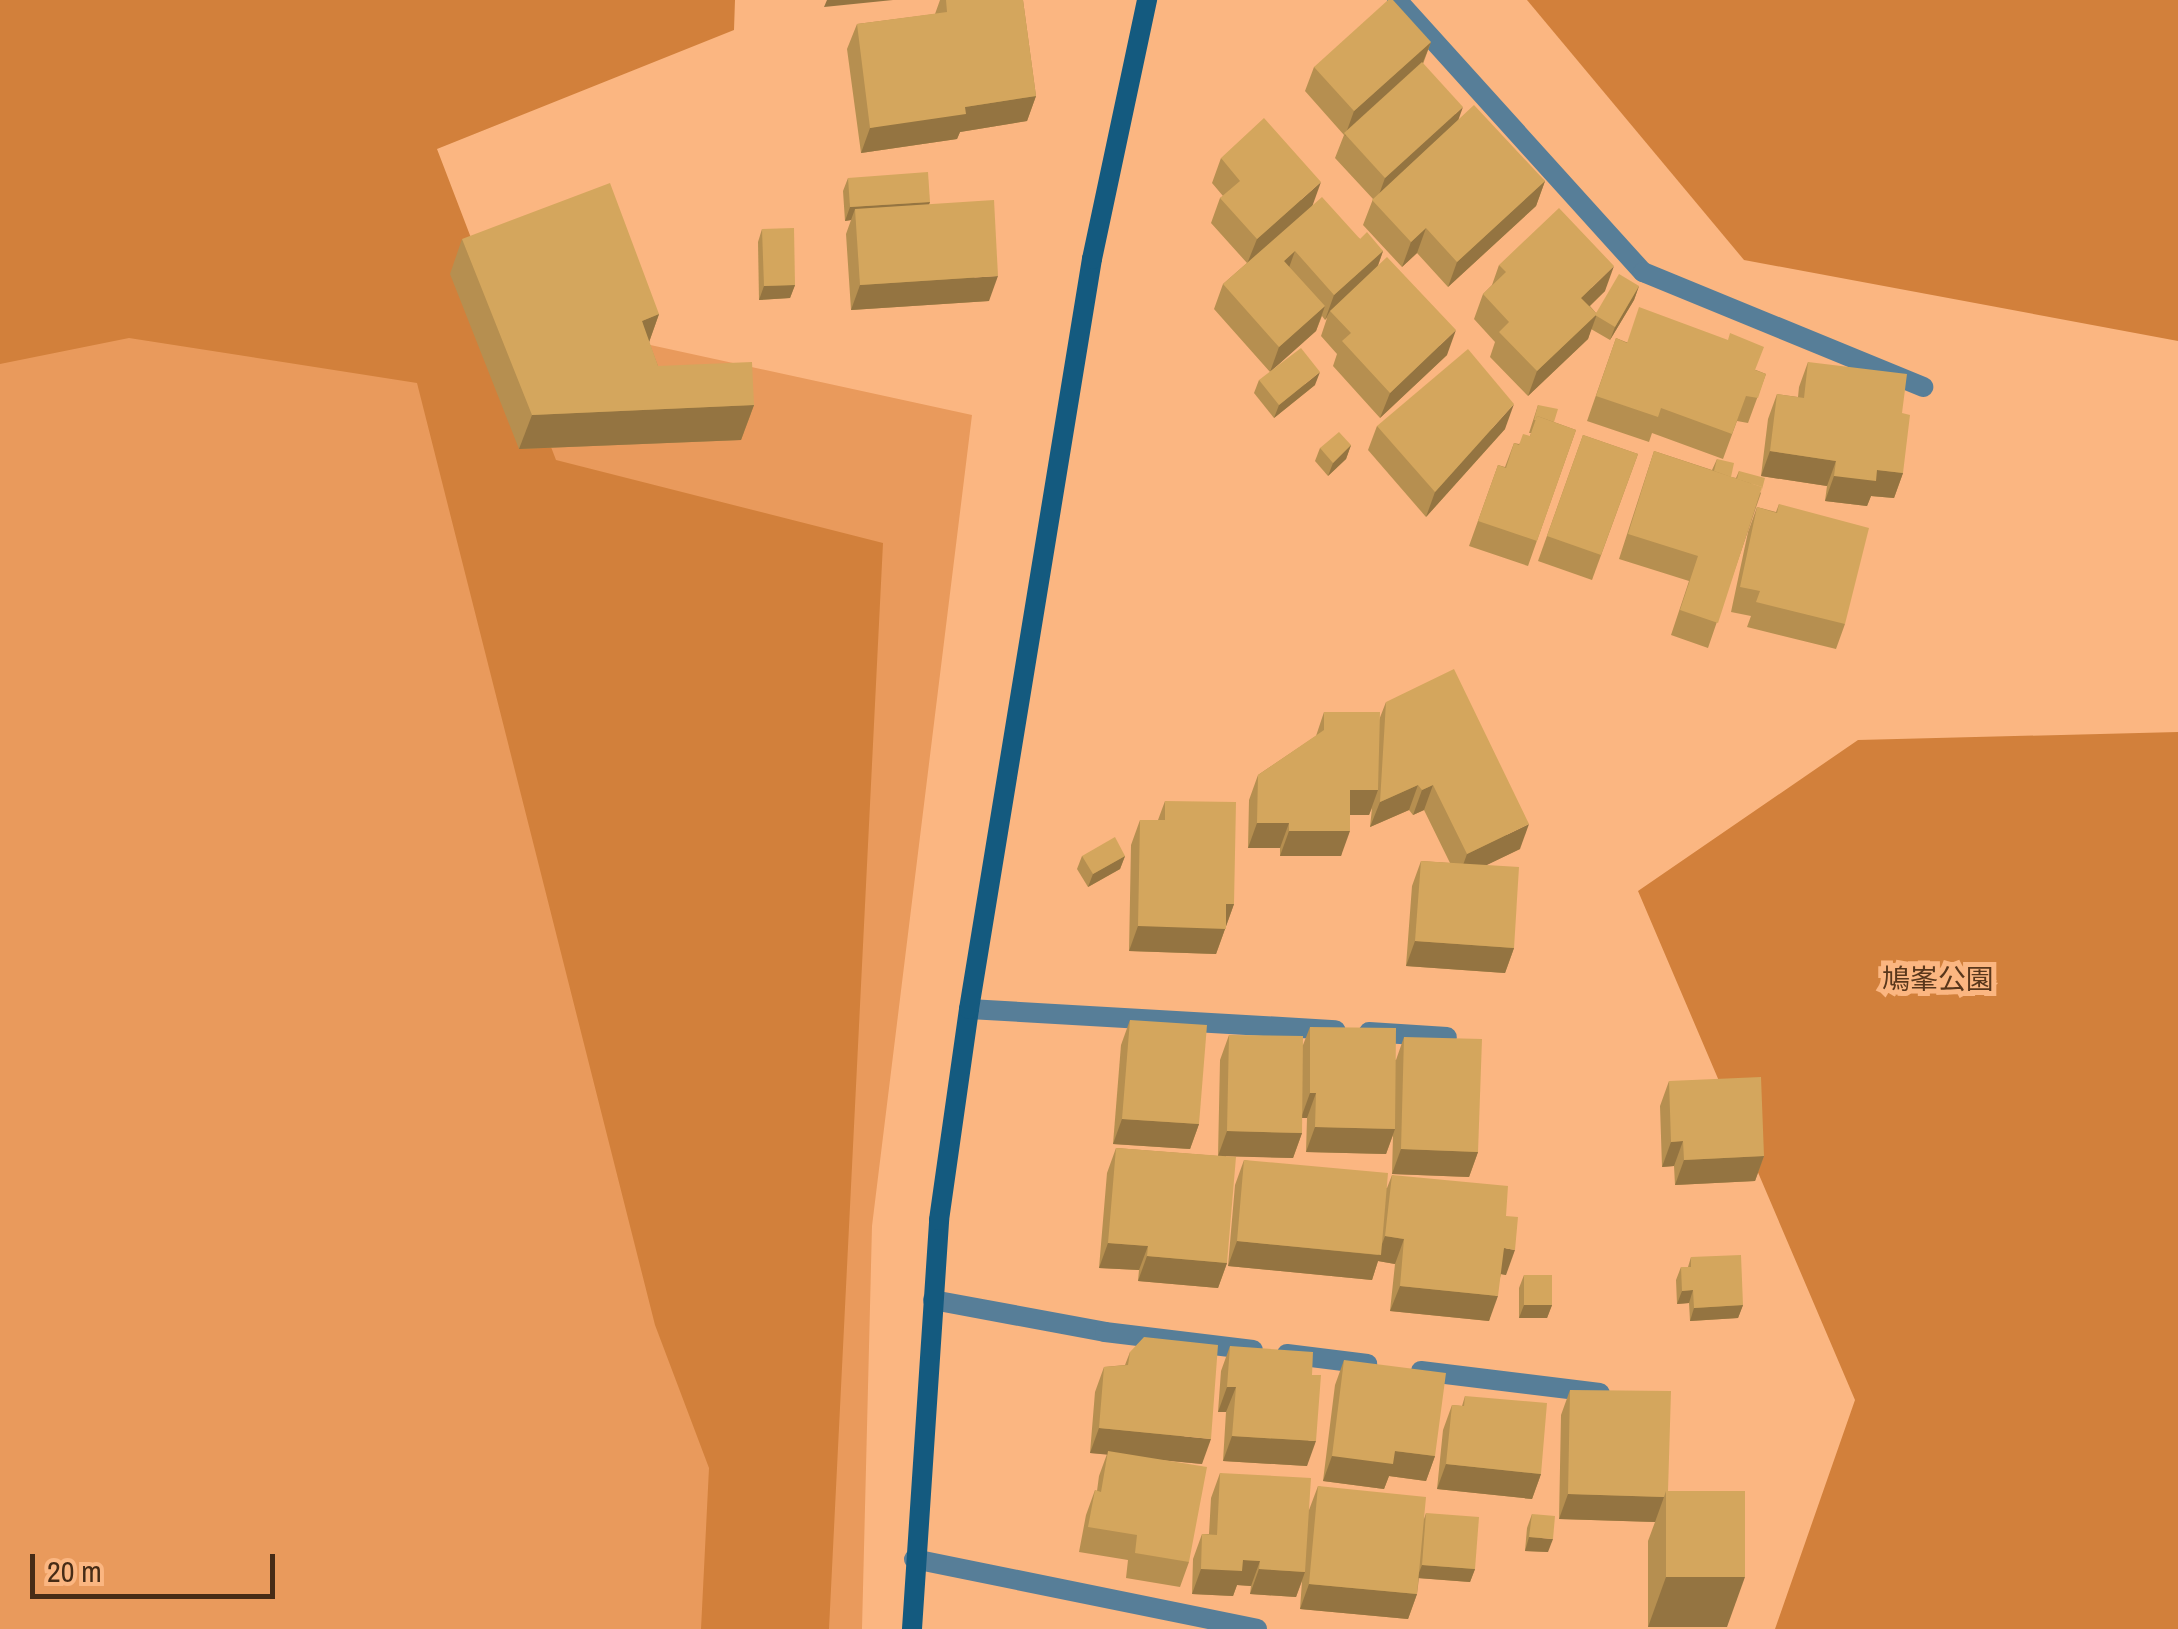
<!DOCTYPE html>
<html>
<head>
<meta charset="utf-8">
<style>
  body { margin:0 }
  #map { position:relative; width:2178px; height:1629px; overflow:hidden; background:#fbb681; font-family:"Archivo Narrow","Noto Sans JP",sans-serif }
  div>[style] { position:absolute }
  [style*='--x'] { left:calc(var(--x)*1px); top:calc(var(--y)*1px); width:calc(var(--w)*1px); rotate:calc(var(--a)*1deg) }
  .green>* { inset:0; background:#e99a5c }
  .forest>* { inset:0; background:#d2803b }
  .street>* { height:20px; margin:-10px; padding:0 10px; transform-origin:10px; border-radius:10px; background:#577e98 }
  .secondary>* { height:20px; margin:-10px; padding:0 10px; transform-origin:10px; border-radius:10px; background:#145a7f }
  .wall>* { inset:0; background:#b68f50 }
  .shaded-wall>* { inset:0; background:#947441 }
  .building>* { inset:0; background:#d4a65d }
  span { translate:-50% -50%; white-space:nowrap; text-align:center; line-height:1.15; -webkit-text-stroke:10px #fbb681; paint-order:stroke }
  .park-label { font-size:28px; color:#59371b }
  .scale { position:absolute; left:30px; top:1554px; width:245px; height:45px; box-sizing:border-box; border:5px solid #472c16; border-top:0; padding-left:12px; font-size:30px; line-height:35px; white-space:nowrap; color:#472c16; -webkit-text-stroke:8px #fbb681; paint-order:stroke }
</style>
</head>
<body>
<div id="map">
  <div class="green">
    <div style="clip-path:polygon(0 281px,366px 283px,972px 415px,872px 1226px,862px 1629px,0 1629px)"></div>
  </div>
  <div class="forest">
    <div style="clip-path:polygon(0 0,735px 0,734px 30px,437px 149px,556px 460px,883px 543px,829px 1629px,701px 1629px,709px 1468px,655px 1325px,417px 383px,129px 338px,0 364px)"></div>
    <div style="clip-path:polygon(1527px 0,2178px 0,2178px 341px,1744px 260px)"></div>
    <div style="clip-path:polygon(2178px 732px,2178px 1629px,1775px 1629px,1855px 1400px,1638px 891px,1858px 740px)"></div>
  </div>
  <div class="street">
    <div style="--x:1397;--y:0;--w:367;--a:47.9"></div>
    <div style="--x:1643;--y:272;--w:303;--a:22.3"></div>
    <div style="--x:969;--y:1009;--w:367;--a:3.3"></div>
    <div style="--x:1369;--y:1032;--w:78;--a:3.7"></div>
    <div style="--x:933;--y:1300;--w:175;--a:10.5"></div>
    <div style="--x:1105;--y:1332;--w:149;--a:6.9"></div>
    <div style="--x:1287;--y:1354;--w:81;--a:7.1"></div>
    <div style="--x:1421;--y:1371;--w:180;--a:7"></div>
    <div style="--x:914;--y:1559;--w:350;--a:11.5"></div>
  </div>
  <div class="secondary">
    <div style="--x:912;--y:1629;--w:410;--a:-86.2"></div>
    <div style="--x:939;--y:1220;--w:213;--a:-81.9"></div>
    <div style="--x:969;--y:1009;--w:760;--a:-80.69"></div>
    <div style="--x:1092;--y:259;--w:265;--a:-78"></div>
  </div>
  <div class="wall">
    <div style="clip-path:polygon(940px 0,1023px 0,1036px 96px,1027px 121px,960px 132px,957px 139px,861px 153px,847px 49px,857px 24px,935px 14px)"></div>
    <div style="clip-path:polygon(1431px 42px,1423px 64px,1458px 119px,1545px 181px,1536px 206px,1448px 287px,1417px 253px,1402px 267px,1363px 225px,1373px 199px,1335px 158px,1344px 135px,1305px 91px,1314px 67px)"></div>
    <div style="clip-path:polygon(1221px 158px,1312px 206px,1360px 239px,1383px 251px,1378px 266px,1447px 355px,1380px 418px,1333px 366px,1337px 354px,1321px 336px,1327px 318px,1325px 320px,1322px 316px,1316px 331px,1270px 372px,1214px 309px,1223px 284px,1247px 263px,1211px 223px,1220px 198px,1223px 196px,1212px 183px)"></div>
    <div style="clip-path:polygon(848px 178px,930px 202px,929px 204px,989px 301px,851px 310px,846px 234px,851px 220px,845px 221px,843px 191px)"></div>
    <div style="clip-path:polygon(762px 229px,795px 285px,790px 298px,759px 300px,758px 242px)"></div>
    <div style="clip-path:polygon(462px 239px,659px 314px,649px 342px,658px 366px,754px 405px,741px 440px,519px 449px,450px 274px)"></div>
    <div style="clip-path:polygon(1499px 265px,1605px 291px,1590px 306px,1596px 313px,1639px 286px,1634px 300px,1610px 340px,1591px 329px,1588px 339px,1528px 396px,1490px 357px,1495px 342px,1474px 319px,1483px 294px,1492px 285px)"></div>
    <div style="clip-path:polygon(1616px 338px,1626px 342px,1756px 370px,1766px 374px,1748px 423px,1737px 421px,1723px 459px,1652px 433px,1649px 442px,1587px 421px)"></div>
    <div style="clip-path:polygon(1808px 362px,1902px 413px,1903px 473px,1894px 498px,1871px 496px,1867px 506px,1825px 501px,1827px 486px,1761px 476px,1768px 419px,1777px 394px,1798px 397px,1799px 387px)"></div>
    <div style="clip-path:polygon(1259px 380px,1315px 385px,1274px 418px,1254px 393px)"></div>
    <div style="clip-path:polygon(1538px 405px,1554px 422px,1576px 430px,1528px 566px,1469px 546px,1498px 465px,1505px 467px,1514px 443px,1519px 444px,1530px 436px,1531px 433px,1529px 433px)"></div>
    <div style="clip-path:polygon(1377px 426px,1505px 429px,1426px 517px,1368px 450px)"></div>
    <div style="clip-path:polygon(1583px 435px,1638px 454px,1592px 580px,1538px 561px)"></div>
    <div style="clip-path:polygon(1351px 445px,1346px 459px,1328px 476px,1315px 461px,1320px 448px)"></div>
    <div style="clip-path:polygon(1654px 451px,1712px 470px,1717px 459px,1731px 477px,1736px 478px,1739px 471px,1761px 493px,1708px 648px,1671px 635px,1689px 581px,1619px 559px)"></div>
    <div style="clip-path:polygon(1779px 504px,1845px 624px,1836px 649px,1747px 627px,1751px 616px,1731px 612px,1748px 532px,1757px 507px,1776px 512px)"></div>
    <div style="clip-path:polygon(1386px 702px,1520px 849px,1486px 865px,1514px 948px,1505px 973px,1406px 966px,1412px 886px,1421px 861px,1450px 863px,1424px 810px,1413px 815px,1409px 810px,1370px 827px,1372px 808px,1369px 815px,1350px 815px,1341px 856px,1280px 856px,1280px 848px,1248px 848px,1249px 800px,1258px 775px,1316px 736px,1324px 712px,1379px 720px)"></div>
    <div style="clip-path:polygon(1165px 801px,1234px 904px,1216px 954px,1129px 951px,1131px 845px,1140px 820px,1158px 820px)"></div>
    <div style="clip-path:polygon(1082px 856px,1125px 856px,1120px 869px,1088px 887px,1077px 869px)"></div>
    <div style="clip-path:polygon(1130px 1020px,1199px 1124px,1190px 1149px,1113px 1144px,1121px 1045px)"></div>
    <div style="clip-path:polygon(1310px 1027px,1396px 1060px,1404px 1037px,1478px 1152px,1469px 1177px,1392px 1174px,1393px 1135px,1386px 1154px,1306px 1152px,1307px 1118px,1302px 1118px,1302px 1133px,1293px 1158px,1226px 1156px,1227px 1263px,1218px 1288px,1138px 1281px,1139px 1270px,1099px 1268px,1107px 1173px,1116px 1148px,1218px 1156px,1220px 1060px,1229px 1035px,1303px 1045px)"></div>
    <div style="clip-path:polygon(1669px 1081px,1764px 1156px,1755px 1181px,1675px 1185px,1674px 1166px,1662px 1167px,1660px 1106px)"></div>
    <div style="clip-path:polygon(1244px 1160px,1387px 1188px,1392px 1175px,1506px 1216px,1506px 1275px,1501px 1274px,1489px 1321px,1390px 1311px,1395px 1264px,1378px 1261px,1372px 1280px,1228px 1266px,1235px 1185px)"></div>
    <div style="clip-path:polygon(1691px 1257px,1743px 1305px,1738px 1318px,1690px 1321px,1689px 1303px,1677px 1304px,1676px 1280px,1681px 1267px,1688px 1267px)"></div>
    <div style="clip-path:polygon(1524px 1275px,1552px 1305px,1547px 1318px,1519px 1318px,1519px 1288px)"></div>
    <div style="clip-path:polygon(1230px 1346px,1312px 1375px,1307px 1466px,1223px 1461px,1226px 1412px,1218px 1412px,1221px 1371px)"></div>
    <div style="clip-path:polygon(1130px 1352px,1202px 1464px,1160px 1460px,1189px 1562px,1180px 1587px,1126px 1578px,1128px 1560px,1079px 1552px,1086px 1515px,1095px 1490px,1097px 1491px,1099px 1476px,1107px 1454px,1090px 1453px,1095px 1392px,1104px 1367px,1125px 1365px)"></div>
    <div style="clip-path:polygon(1344px 1360px,1435px 1456px,1426px 1481px,1389px 1476px,1384px 1489px,1323px 1481px,1335px 1385px)"></div>
    <div style="clip-path:polygon(1570px 1390px,1668px 1491px,1727px 1627px,1648px 1627px,1648px 1541px,1655px 1522px,1559px 1519px,1561px 1415px)"></div>
    <div style="clip-path:polygon(1465px 1396px,1541px 1474px,1532px 1499px,1437px 1489px,1443px 1430px,1452px 1405px,1462px 1406px)"></div>
    <div style="clip-path:polygon(1220px 1473px,1309px 1510px,1318px 1486px,1424px 1519px,1426px 1513px,1475px 1569px,1470px 1582px,1419px 1578px,1417px 1594px,1408px 1619px,1300px 1609px,1302px 1581px,1296px 1597px,1250px 1594px,1251px 1586px,1237px 1585px,1233px 1596px,1192px 1594px,1193px 1559px,1202px 1534px,1209px 1534px,1211px 1498px)"></div>
    <div style="clip-path:polygon(1532px 1514px,1548px 1552px,1525px 1551px,1527px 1528px)"></div>
  </div>
  <div class="shaded-wall">
    <div style="clip-path:polygon(827px 0,893px 0,824px 7px)"></div>
    <div style="clip-path:polygon(1431px 42px,1421px 67px,1345px 136px,1354px 111px)"></div>
    <div style="clip-path:polygon(1036px 96px,1027px 121px,960px 132px,957px 139px,861px 153px,870px 128px,965px 107px)"></div>
    <div style="clip-path:polygon(1463px 107px,1454px 132px,1376px 203px,1385px 178px)"></div>
    <div style="clip-path:polygon(1545px 181px,1536px 206px,1448px 287px,1457px 262px)"></div>
    <div style="clip-path:polygon(1321px 182px,1312px 207px,1247px 264px,1257px 239px)"></div>
    <div style="clip-path:polygon(930px 202px,925px 215px,855px 209px,851px 220px,845px 221px,850px 207px)"></div>
    <div style="clip-path:polygon(1426px 228px,1417px 253px,1402px 267px,1411px 242px)"></div>
    <div style="clip-path:polygon(1295px 251px,1286px 276px,1284px 261px)"></div>
    <div style="clip-path:polygon(1383px 251px,1374px 276px,1330px 311px,1325px 320px,1334px 295px)"></div>
    <div style="clip-path:polygon(1614px 266px,1605px 291px,1572px 323px,1581px 298px)"></div>
    <div style="clip-path:polygon(998px 276px,989px 301px,851px 310px,860px 285px)"></div>
    <div style="clip-path:polygon(795px 285px,790px 298px,759px 300px,764px 286px)"></div>
    <div style="clip-path:polygon(1639px 286px,1634px 300px,1610px 340px,1615px 327px)"></div>
    <div style="clip-path:polygon(1325px 306px,1316px 331px,1270px 372px,1279px 347px)"></div>
    <div style="clip-path:polygon(659px 314px,647px 348px,642px 321px)"></div>
    <div style="clip-path:polygon(1597px 314px,1588px 339px,1528px 396px,1537px 371px)"></div>
    <div style="clip-path:polygon(1456px 330px,1447px 355px,1380px 418px,1390px 393px)"></div>
    <div style="clip-path:polygon(1320px 372px,1315px 385px,1274px 418px,1279px 405px)"></div>
    <div style="clip-path:polygon(1514px 404px,1505px 429px,1426px 517px,1435px 492px)"></div>
    <div style="clip-path:polygon(754px 405px,741px 440px,519px 449px,532px 415px)"></div>
    <div style="clip-path:polygon(1351px 445px,1346px 459px,1328px 476px,1333px 463px)"></div>
    <div style="clip-path:polygon(1770px 451px,1836px 461px,1827px 486px,1761px 476px)"></div>
    <div style="clip-path:polygon(1877px 470px,1903px 473px,1894px 498px,1871px 496px,1867px 506px,1825px 501px,1834px 476px)"></div>
    <div style="clip-path:polygon(1418px 785px,1409px 810px,1370px 827px,1380px 802px)"></div>
    <div style="clip-path:polygon(1433px 785px,1424px 810px,1413px 815px,1422px 790px)"></div>
    <div style="clip-path:polygon(1350px 790px,1378px 790px,1369px 815px,1341px 815px)"></div>
    <div style="clip-path:polygon(1257px 823px,1289px 823px,1280px 848px,1248px 848px)"></div>
    <div style="clip-path:polygon(1529px 824px,1520px 849px,1458px 879px,1467px 854px)"></div>
    <div style="clip-path:polygon(1289px 831px,1350px 831px,1341px 856px,1280px 856px)"></div>
    <div style="clip-path:polygon(1125px 856px,1120px 869px,1088px 887px,1093px 874px)"></div>
    <div style="clip-path:polygon(1226px 904px,1234px 904px,1216px 954px,1129px 951px,1138px 926px)"></div>
    <div style="clip-path:polygon(1415px 941px,1514px 948px,1505px 973px,1406px 966px)"></div>
    <div style="clip-path:polygon(1310px 1093px,1316px 1093px,1307px 1118px,1301px 1118px)"></div>
    <div style="clip-path:polygon(1122px 1119px,1199px 1124px,1190px 1149px,1113px 1144px)"></div>
    <div style="clip-path:polygon(1315px 1127px,1395px 1129px,1386px 1154px,1306px 1152px)"></div>
    <div style="clip-path:polygon(1227px 1131px,1302px 1133px,1293px 1158px,1218px 1156px)"></div>
    <div style="clip-path:polygon(1683px 1141px,1674px 1166px,1662px 1167px,1671px 1142px)"></div>
    <div style="clip-path:polygon(1401px 1149px,1478px 1152px,1469px 1177px,1392px 1174px)"></div>
    <div style="clip-path:polygon(1764px 1156px,1755px 1181px,1675px 1185px,1684px 1160px)"></div>
    <div style="clip-path:polygon(1385px 1236px,1404px 1239px,1395px 1264px,1378px 1261px,1372px 1280px,1228px 1266px,1237px 1241px,1378px 1255px)"></div>
    <div style="clip-path:polygon(1108px 1243px,1148px 1246px,1139px 1270px,1099px 1268px)"></div>
    <div style="clip-path:polygon(1504px 1248px,1515px 1250px,1506px 1275px,1495px 1273px)"></div>
    <div style="clip-path:polygon(1147px 1256px,1227px 1263px,1218px 1288px,1138px 1281px)"></div>
    <div style="clip-path:polygon(1400px 1286px,1498px 1296px,1489px 1321px,1390px 1311px)"></div>
    <div style="clip-path:polygon(1693px 1290px,1689px 1303px,1677px 1304px,1682px 1291px)"></div>
    <div style="clip-path:polygon(1524px 1305px,1552px 1305px,1547px 1318px,1519px 1318px)"></div>
    <div style="clip-path:polygon(1743px 1305px,1738px 1318px,1690px 1321px,1694px 1308px)"></div>
    <div style="clip-path:polygon(1227px 1387px,1236px 1387px,1226px 1412px,1218px 1412px)"></div>
    <div style="clip-path:polygon(1099px 1428px,1211px 1439px,1202px 1464px,1090px 1453px)"></div>
    <div style="clip-path:polygon(1232px 1436px,1316px 1441px,1307px 1466px,1223px 1461px)"></div>
    <div style="clip-path:polygon(1395px 1451px,1435px 1456px,1426px 1481px,1389px 1476px,1384px 1489px,1323px 1481px,1332px 1456px)"></div>
    <div style="clip-path:polygon(1446px 1464px,1541px 1474px,1532px 1499px,1437px 1489px)"></div>
    <div style="clip-path:polygon(1568px 1494px,1664px 1497px,1655px 1522px,1559px 1519px)"></div>
    <div style="clip-path:polygon(1529px 1537px,1553px 1539px,1548px 1552px,1525px 1551px)"></div>
    <div style="clip-path:polygon(1243px 1560px,1260px 1561px,1251px 1586px,1237px 1585px,1233px 1596px,1192px 1594px,1201px 1569px)"></div>
    <div style="clip-path:polygon(1422px 1565px,1475px 1569px,1470px 1582px,1417px 1578px)"></div>
    <div style="clip-path:polygon(1259px 1569px,1305px 1572px,1296px 1597px,1250px 1594px)"></div>
    <div style="clip-path:polygon(1666px 1577px,1745px 1577px,1727px 1627px,1648px 1627px)"></div>
    <div style="clip-path:polygon(1309px 1584px,1417px 1594px,1408px 1619px,1300px 1609px)"></div>
  </div>
  <div class="building">
    <div style="clip-path:polygon(946px 0,1023px 0,1036px 96px,965px 107px,966px 114px,870px 128px,857px 24px,947px 12px)"></div>
    <div style="clip-path:polygon(1388px 0,1393px 0,1431px 42px,1354px 111px,1314px 67px)"></div>
    <div style="clip-path:polygon(1422px 62px,1463px 107px,1385px 178px,1344px 133px)"></div>
    <div style="clip-path:polygon(1474px 105px,1545px 181px,1457px 262px,1426px 228px,1411px 242px,1372px 200px)"></div>
    <div style="clip-path:polygon(1264px 118px,1321px 182px,1257px 239px,1220px 198px,1240px 181px,1221px 158px)"></div>
    <div style="clip-path:polygon(928px 172px,930px 202px,850px 207px,848px 178px)"></div>
    <div style="clip-path:polygon(610px 183px,659px 314px,642px 321px,658px 366px,752px 362px,754px 405px,532px 415px,462px 239px)"></div>
    <div style="clip-path:polygon(1322px 197px,1360px 239px,1367px 232px,1383px 251px,1334px 295px,1295px 251px,1284px 261px,1325px 306px,1279px 347px,1223px 284px)"></div>
    <div style="clip-path:polygon(994px 200px,998px 276px,860px 285px,855px 209px)"></div>
    <div style="clip-path:polygon(1559px 208px,1614px 266px,1581px 298px,1597px 314px,1537px 371px,1499px 332px,1509px 322px,1483px 294px,1506px 272px,1499px 265px)"></div>
    <div style="clip-path:polygon(794px 228px,795px 285px,764px 286px,762px 229px)"></div>
    <div style="clip-path:polygon(1387px 257px,1456px 330px,1390px 393px,1342px 341px,1351px 333px,1330px 311px)"></div>
    <div style="clip-path:polygon(1619px 274px,1639px 286px,1615px 327px,1595px 315px)"></div>
    <div style="clip-path:polygon(1639px 307px,1728px 340px,1730px 333px,1764px 347px,1755px 370px,1766px 374px,1758px 398px,1746px 396px,1732px 434px,1661px 408px,1658px 417px,1596px 396px,1616px 338px,1627px 343px)"></div>
    <div style="clip-path:polygon(1301px 348px,1320px 372px,1279px 405px,1259px 380px)"></div>
    <div style="clip-path:polygon(1468px 349px,1514px 404px,1435px 492px,1377px 426px)"></div>
    <div style="clip-path:polygon(1808px 362px,1907px 374px,1902px 413px,1910px 415px,1903px 473px,1877px 470px,1876px 481px,1834px 476px,1836px 461px,1770px 451px,1777px 394px,1804px 398px)"></div>
    <div style="clip-path:polygon(1538px 405px,1558px 409px,1554px 422px,1537px 416px,1536px 420px,1534px 420px)"></div>
    <div style="clip-path:polygon(1537px 416px,1576px 430px,1537px 541px,1478px 521px,1498px 465px,1506px 468px,1514px 443px,1519px 445px,1523px 434px,1530px 436px)"></div>
    <div style="clip-path:polygon(1339px 432px,1351px 445px,1333px 463px,1320px 448px)"></div>
    <div style="clip-path:polygon(1583px 435px,1638px 454px,1601px 555px,1547px 536px)"></div>
    <div style="clip-path:polygon(1654px 451px,1762px 487px,1718px 623px,1680px 610px,1698px 556px,1628px 534px)"></div>
    <div style="clip-path:polygon(1717px 459px,1734px 463px,1731px 477px,1714px 471px)"></div>
    <div style="clip-path:polygon(1739px 471px,1765px 478px,1761px 493px,1762px 487px,1737px 479px)"></div>
    <div style="clip-path:polygon(1779px 504px,1869px 528px,1845px 624px,1756px 602px,1760px 591px,1740px 587px,1757px 507px,1777px 513px)"></div>
    <div style="clip-path:polygon(1454px 669px,1529px 824px,1467px 854px,1433px 785px,1422px 790px,1418px 785px,1380px 802px,1386px 702px)"></div>
    <div style="clip-path:polygon(1324px 712px,1380px 712px,1378px 790px,1350px 790px,1350px 831px,1289px 831px,1289px 823px,1257px 823px,1258px 775px,1324px 730px)"></div>
    <div style="clip-path:polygon(1165px 801px,1236px 802px,1234px 904px,1226px 904px,1226px 929px,1138px 926px,1140px 820px,1165px 820px)"></div>
    <div style="clip-path:polygon(1115px 837px,1125px 856px,1093px 874px,1082px 856px)"></div>
    <div style="clip-path:polygon(1421px 861px,1519px 867px,1514px 948px,1415px 941px)"></div>
    <div style="clip-path:polygon(1130px 1020px,1207px 1025px,1199px 1124px,1122px 1119px)"></div>
    <div style="clip-path:polygon(1310px 1027px,1396px 1028px,1395px 1129px,1315px 1127px,1316px 1093px,1310px 1093px)"></div>
    <div style="clip-path:polygon(1229px 1035px,1303px 1036px,1302px 1133px,1227px 1131px)"></div>
    <div style="clip-path:polygon(1404px 1037px,1482px 1039px,1478px 1152px,1401px 1149px)"></div>
    <div style="clip-path:polygon(1761px 1077px,1764px 1156px,1684px 1160px,1683px 1141px,1671px 1142px,1669px 1081px)"></div>
    <div style="clip-path:polygon(1116px 1148px,1236px 1157px,1227px 1263px,1147px 1256px,1148px 1246px,1108px 1243px)"></div>
    <div style="clip-path:polygon(1244px 1160px,1388px 1173px,1381px 1255px,1237px 1241px)"></div>
    <div style="clip-path:polygon(1392px 1175px,1508px 1186px,1506px 1216px,1518px 1217px,1515px 1250px,1504px 1248px,1498px 1296px,1400px 1286px,1404px 1239px,1385px 1236px)"></div>
    <div style="clip-path:polygon(1741px 1255px,1743px 1305px,1694px 1308px,1693px 1290px,1682px 1291px,1681px 1267px,1691px 1267px,1691px 1257px)"></div>
    <div style="clip-path:polygon(1524px 1275px,1552px 1275px,1552px 1305px,1524px 1305px)"></div>
    <div style="clip-path:polygon(1144px 1337px,1218px 1345px,1211px 1439px,1099px 1428px,1104px 1367px,1128px 1365px,1130px 1352px)"></div>
    <div style="clip-path:polygon(1230px 1346px,1313px 1352px,1312px 1375px,1321px 1375px,1316px 1441px,1232px 1436px,1236px 1387px,1227px 1387px)"></div>
    <div style="clip-path:polygon(1344px 1360px,1446px 1373px,1435px 1456px,1395px 1451px,1393px 1464px,1332px 1456px)"></div>
    <div style="clip-path:polygon(1570px 1390px,1671px 1391px,1668px 1491px,1666px 1491px,1664px 1497px,1568px 1494px)"></div>
    <div style="clip-path:polygon(1465px 1396px,1547px 1403px,1541px 1474px,1446px 1464px,1452px 1405px,1464px 1406px)"></div>
    <div style="clip-path:polygon(1108px 1451px,1207px 1467px,1189px 1562px,1135px 1553px,1137px 1535px,1088px 1527px,1095px 1490px,1101px 1492px)"></div>
    <div style="clip-path:polygon(1220px 1473px,1311px 1478px,1305px 1572px,1259px 1569px,1260px 1561px,1243px 1560px,1242px 1571px,1201px 1569px,1202px 1534px,1217px 1535px)"></div>
    <div style="clip-path:polygon(1318px 1486px,1426px 1497px,1417px 1594px,1309px 1584px)"></div>
    <div style="clip-path:polygon(1666px 1491px,1745px 1491px,1745px 1577px,1666px 1577px)"></div>
    <div style="clip-path:polygon(1426px 1513px,1479px 1517px,1475px 1569px,1422px 1565px)"></div>
    <div style="clip-path:polygon(1532px 1514px,1555px 1516px,1553px 1539px,1529px 1537px)"></div>
  </div>
  <div class="park-label">
    <span style="left:1938px;top:979px">鳩峯公園</span>
  </div>
  <div class="scale">20 m</div>
</div>
</body>
</html>
